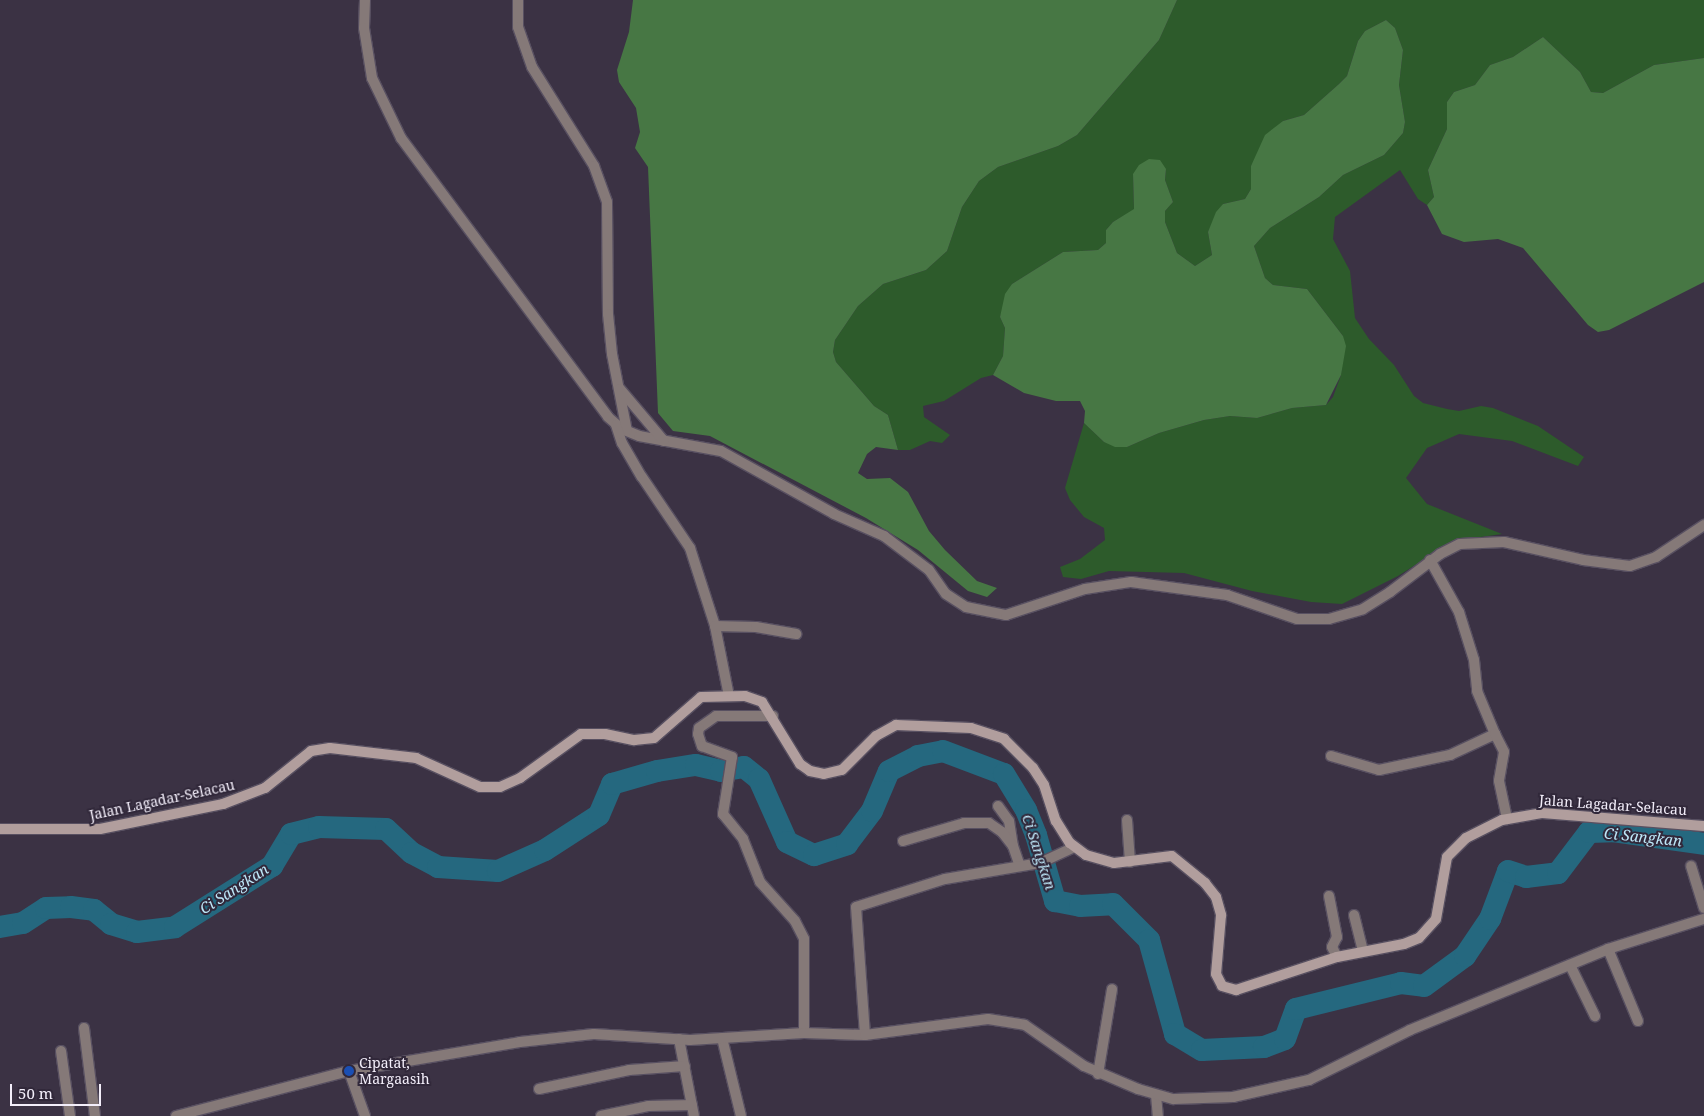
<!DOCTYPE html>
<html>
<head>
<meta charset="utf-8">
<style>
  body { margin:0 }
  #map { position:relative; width:1704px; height:1116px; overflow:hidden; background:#3b3244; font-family:"Noto Serif",serif }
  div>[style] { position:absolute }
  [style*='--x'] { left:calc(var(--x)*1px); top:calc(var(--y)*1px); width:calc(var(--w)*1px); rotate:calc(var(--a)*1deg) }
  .green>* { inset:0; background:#2d5b2b }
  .forest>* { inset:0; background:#477744 }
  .river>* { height:22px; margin:-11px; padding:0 11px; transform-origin:11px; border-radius:11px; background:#25687f }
  .roads { filter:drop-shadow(1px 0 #585061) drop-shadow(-1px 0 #585061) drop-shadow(0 1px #585061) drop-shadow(0 -1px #585061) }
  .street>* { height:10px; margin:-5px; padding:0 5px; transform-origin:5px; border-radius:5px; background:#857978 }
  .secondary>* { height:10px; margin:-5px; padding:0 5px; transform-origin:5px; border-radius:5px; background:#b19e9d }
  .dots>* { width:14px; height:14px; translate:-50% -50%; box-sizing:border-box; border:2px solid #31283a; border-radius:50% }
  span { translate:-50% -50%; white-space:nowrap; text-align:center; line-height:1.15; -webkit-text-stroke:4px #31283a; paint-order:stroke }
  .street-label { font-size:14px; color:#f3eefa }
  .poi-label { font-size:14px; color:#f3eefa }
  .left { translate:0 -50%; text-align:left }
  .water-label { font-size:15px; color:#bee8f9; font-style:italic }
  .scale { position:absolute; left:10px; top:1084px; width:91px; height:22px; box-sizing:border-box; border:2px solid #f3eefa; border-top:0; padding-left:6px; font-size:15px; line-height:18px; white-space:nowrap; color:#f3eefa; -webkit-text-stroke:4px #31283a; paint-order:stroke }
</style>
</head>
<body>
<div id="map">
  <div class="green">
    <div style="clip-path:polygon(1177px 0,1704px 0,1704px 58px,1654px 65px,1603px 93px,1591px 92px,1580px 72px,1543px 37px,1513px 57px,1490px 65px,1475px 85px,1454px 92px,1447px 102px,1447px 129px,1428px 170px,1434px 197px,1427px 205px,1418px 199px,1400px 170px,1335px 217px,1333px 239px,1350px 271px,1355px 318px,1369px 339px,1394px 365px,1414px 396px,1423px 403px,1447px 409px,1459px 411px,1481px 406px,1493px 408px,1538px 426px,1584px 457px,1578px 466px,1512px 441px,1459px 434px,1427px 448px,1406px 478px,1427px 504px,1502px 534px,1453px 541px,1398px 576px,1342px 604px,1311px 602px,1252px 591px,1184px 573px,1109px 571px,1081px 579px,1063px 577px,1060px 567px,1080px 559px,1105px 540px,1104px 528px,1084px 517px,1070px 500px,1065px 488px,1084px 423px,1104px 442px,1127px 447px,1159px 433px,1204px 420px,1230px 416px,1257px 418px,1292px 408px,1326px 405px,1333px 397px,1341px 375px,1343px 336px,1307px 289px,1273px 285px,1265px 278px,1254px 246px,1270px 228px,1319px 197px,1343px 175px,1384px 155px,1403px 133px,1405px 122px,1399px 85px,1403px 50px,1395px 28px,1386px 20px,1365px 31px,1358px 41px,1347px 76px,1339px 84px,1304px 115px,1283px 121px,1251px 166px,1251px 189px,1245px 199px,1223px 204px,1208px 232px,1212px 255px,1195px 266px,1177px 253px,1165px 222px,1165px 211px,1173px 202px,1165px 180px,1166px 169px,1133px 174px,1134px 210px,1113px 222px,1106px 230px,1106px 243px,1098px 250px,1063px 252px,1012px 284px,1000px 317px,1005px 328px,1003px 356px,993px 375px,981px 378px,944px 401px,923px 406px,924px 417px,950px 435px,942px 443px,930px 441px,910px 450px,898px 450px,888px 415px,874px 406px,836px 362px,833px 352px,835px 340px,858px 306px,883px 284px,926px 270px,947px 251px,962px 207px,979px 181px,998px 167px,1058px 146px,1077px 135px,1159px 40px)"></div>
  </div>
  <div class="forest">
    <div style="clip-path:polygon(633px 0,1177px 0,1159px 40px,1077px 135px,1058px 146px,998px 167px,979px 181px,962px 207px,947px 251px,926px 270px,883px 284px,858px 306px,835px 340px,833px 352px,836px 362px,874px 406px,888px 415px,898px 450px,876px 447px,867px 454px,858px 473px,867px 479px,890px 478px,908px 492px,929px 531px,945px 550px,977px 581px,997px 588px,987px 597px,968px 591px,918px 550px,866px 518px,710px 436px,673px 431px,658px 413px,648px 167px,635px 148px,640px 132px,636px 108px,619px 82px,617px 70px,629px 32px)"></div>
    <div style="clip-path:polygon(1386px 20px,1395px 28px,1403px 50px,1399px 85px,1405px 122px,1403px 133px,1384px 155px,1343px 175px,1319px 197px,1270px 228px,1254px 246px,1265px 278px,1273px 285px,1307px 289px,1343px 336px,1346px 346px,1341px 375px,1326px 405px,1292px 408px,1257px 418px,1230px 416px,1204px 420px,1159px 433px,1127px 447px,1115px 447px,1104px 442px,1084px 423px,1085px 411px,1080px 401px,1056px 401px,1024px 393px,993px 375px,1003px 356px,1005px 328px,1000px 317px,1005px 294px,1012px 284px,1063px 252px,1098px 250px,1106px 243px,1106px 230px,1113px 222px,1134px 209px,1133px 174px,1139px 165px,1149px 159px,1160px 160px,1166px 169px,1165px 180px,1173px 202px,1165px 211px,1165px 222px,1177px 253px,1195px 266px,1212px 255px,1208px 232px,1216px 212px,1223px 204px,1245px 199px,1251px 189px,1251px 166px,1265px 135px,1283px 121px,1304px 115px,1339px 84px,1347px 76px,1358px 41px,1365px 31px)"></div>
    <div style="clip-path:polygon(1543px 37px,1580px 72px,1591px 92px,1603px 93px,1654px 65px,1704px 58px,1704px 282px,1609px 330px,1598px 332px,1588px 325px,1523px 248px,1498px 239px,1464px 242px,1442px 234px,1427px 205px,1434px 197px,1428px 170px,1447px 129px,1447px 102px,1454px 92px,1475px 85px,1490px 65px,1513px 57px)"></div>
  </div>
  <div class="river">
    <div style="--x:0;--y:927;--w:23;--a:-10"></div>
    <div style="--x:23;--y:923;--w:27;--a:-33"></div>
    <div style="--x:46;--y:908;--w:25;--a:-2"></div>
    <div style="--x:71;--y:907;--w:23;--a:7"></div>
    <div style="--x:94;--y:910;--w:22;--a:39"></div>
    <div style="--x:111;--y:924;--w:27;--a:17"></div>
    <div style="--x:137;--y:932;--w:38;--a:-7"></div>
    <div style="--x:175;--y:927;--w:115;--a:-32.2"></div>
    <div style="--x:272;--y:866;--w:37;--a:-59"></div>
    <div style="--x:291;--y:834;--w:29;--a:-14"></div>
    <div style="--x:319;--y:827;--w:67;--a:1.7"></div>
    <div style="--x:386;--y:829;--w:35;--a:43"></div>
    <div style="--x:412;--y:853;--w:30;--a:28"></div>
    <div style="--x:438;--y:867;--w:60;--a:3.8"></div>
    <div style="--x:498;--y:871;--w:51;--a:-24.1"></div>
    <div style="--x:545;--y:850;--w:64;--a:-32.9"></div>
    <div style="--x:599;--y:815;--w:34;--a:-67"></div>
    <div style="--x:612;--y:784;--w:47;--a:-16.1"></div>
    <div style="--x:657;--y:771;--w:39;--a:-9"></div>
    <div style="--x:696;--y:765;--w:26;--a:13"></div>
    <div style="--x:721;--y:771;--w:23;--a:-10"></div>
    <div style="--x:744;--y:767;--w:19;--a:39"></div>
    <div style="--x:759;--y:779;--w:69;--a:66"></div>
    <div style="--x:787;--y:842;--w:30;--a:26"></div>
    <div style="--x:814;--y:855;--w:35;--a:-18"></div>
    <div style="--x:847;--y:844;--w:41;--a:-52.9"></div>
    <div style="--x:872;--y:811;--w:43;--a:-67"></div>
    <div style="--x:889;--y:771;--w:33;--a:-27"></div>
    <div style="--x:918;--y:756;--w:25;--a:-11"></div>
    <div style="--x:943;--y:751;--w:65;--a:20.7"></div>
    <div style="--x:1004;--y:774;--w:42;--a:58.6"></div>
    <div style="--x:1026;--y:810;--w:27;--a:68"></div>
    <div style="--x:1036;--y:835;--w:69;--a:73.9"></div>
    <div style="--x:1055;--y:901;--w:25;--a:11"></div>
    <div style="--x:1080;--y:906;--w:33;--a:-3"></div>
    <div style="--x:1113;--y:904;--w:51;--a:45"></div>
    <div style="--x:1149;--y:940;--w:98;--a:74.5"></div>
    <div style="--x:1175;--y:1034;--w:31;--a:31"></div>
    <div style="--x:1202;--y:1050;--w:62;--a:-2.8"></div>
    <div style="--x:1264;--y:1047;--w:22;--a:-21"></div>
    <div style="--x:1285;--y:1039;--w:32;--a:-70"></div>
    <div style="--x:1296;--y:1009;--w:108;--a:-13.9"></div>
    <div style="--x:1401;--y:983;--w:23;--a:7"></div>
    <div style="--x:1424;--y:986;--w:51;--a:-36.2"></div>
    <div style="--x:1465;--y:956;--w:45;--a:-56"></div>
    <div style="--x:1490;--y:919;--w:51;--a:-69.4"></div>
    <div style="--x:1508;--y:871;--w:19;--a:18"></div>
    <div style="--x:1526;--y:877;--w:32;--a:-7"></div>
    <div style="--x:1558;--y:873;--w:51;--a:-52.9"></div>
    <div style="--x:1589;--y:832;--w:24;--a:-2"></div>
    <div style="--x:1613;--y:831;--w:92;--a:8.1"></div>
  </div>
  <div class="roads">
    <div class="street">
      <div style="--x:365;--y:0;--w:28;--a:92"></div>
      <div style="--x:364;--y:28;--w:51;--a:80.9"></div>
      <div style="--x:372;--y:78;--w:67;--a:64.2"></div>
      <div style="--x:401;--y:138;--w:347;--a:53.4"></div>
      <div style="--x:608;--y:417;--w:18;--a:41"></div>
      <div style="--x:622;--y:429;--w:18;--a:22"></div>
      <div style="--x:639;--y:436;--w:83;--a:10.4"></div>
      <div style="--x:721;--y:451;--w:129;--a:29.1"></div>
      <div style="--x:834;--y:514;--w:55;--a:23.7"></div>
      <div style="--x:884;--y:536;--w:56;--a:37.1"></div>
      <div style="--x:929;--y:570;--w:29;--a:55"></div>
      <div style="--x:946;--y:594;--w:24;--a:33"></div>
      <div style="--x:966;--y:607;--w:41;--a:11.3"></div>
      <div style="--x:1006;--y:615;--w:83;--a:-18.2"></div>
      <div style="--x:1085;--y:589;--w:47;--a:-8.7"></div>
      <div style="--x:1131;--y:582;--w:97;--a:7.7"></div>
      <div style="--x:1227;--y:595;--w:74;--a:18.9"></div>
      <div style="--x:1297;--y:619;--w:32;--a:0"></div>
      <div style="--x:1329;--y:619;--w:35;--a:-16"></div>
      <div style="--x:1363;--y:609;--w:32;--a:-32"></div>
      <div style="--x:1390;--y:592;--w:63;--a:-37.2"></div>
      <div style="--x:1440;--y:554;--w:22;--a:-27"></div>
      <div style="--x:1460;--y:544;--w:44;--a:-2.6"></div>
      <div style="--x:1504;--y:542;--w:81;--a:12.8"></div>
      <div style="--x:1583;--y:560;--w:47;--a:7.3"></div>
      <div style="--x:1630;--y:566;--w:28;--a:-19"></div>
      <div style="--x:1656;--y:557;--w:58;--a:-33.7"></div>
      <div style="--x:518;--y:0;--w:27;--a:90"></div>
      <div style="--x:518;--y:27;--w:42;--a:70.7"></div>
      <div style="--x:532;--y:67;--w:117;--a:57.9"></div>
      <div style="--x:594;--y:166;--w:38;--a:70"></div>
      <div style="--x:607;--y:202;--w:112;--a:89.5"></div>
      <div style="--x:608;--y:314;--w:40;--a:84.3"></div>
      <div style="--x:612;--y:354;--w:78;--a:79"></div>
      <div style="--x:620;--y:389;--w:68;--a:49.8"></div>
      <div style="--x:616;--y:425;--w:19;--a:72"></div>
      <div style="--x:622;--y:443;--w:39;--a:60"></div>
      <div style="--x:642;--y:477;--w:86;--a:55.9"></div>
      <div style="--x:690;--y:548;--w:82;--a:72.2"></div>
      <div style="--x:715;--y:626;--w:71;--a:78.7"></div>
      <div style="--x:1430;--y:560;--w:60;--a:60.9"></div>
      <div style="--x:1459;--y:612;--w:50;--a:72.6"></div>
      <div style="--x:1474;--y:660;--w:31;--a:84"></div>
      <div style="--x:1477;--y:691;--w:47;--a:67.3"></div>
      <div style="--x:715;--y:626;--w:41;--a:1.4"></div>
      <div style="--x:756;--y:627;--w:41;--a:9.9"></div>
      <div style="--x:773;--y:716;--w:57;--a:180"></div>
      <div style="--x:716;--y:716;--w:21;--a:145"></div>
      <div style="--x:699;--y:728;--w:6;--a:99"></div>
      <div style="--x:698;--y:734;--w:13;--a:72"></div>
      <div style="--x:702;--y:746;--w:32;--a:20"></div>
      <div style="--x:732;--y:757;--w:58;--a:99"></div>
      <div style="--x:723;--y:814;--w:32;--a:51"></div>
      <div style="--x:743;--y:839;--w:46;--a:68.4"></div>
      <div style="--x:760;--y:882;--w:52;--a:48.1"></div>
      <div style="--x:795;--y:921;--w:20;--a:63"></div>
      <div style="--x:804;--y:939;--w:94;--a:90"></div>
      <div style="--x:1331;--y:756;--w:50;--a:16.3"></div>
      <div style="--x:1379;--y:770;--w:73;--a:-11.9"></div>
      <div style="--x:1450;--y:755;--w:50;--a:-25"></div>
      <div style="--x:1495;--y:734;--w:20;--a:63"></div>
      <div style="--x:1504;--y:752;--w:29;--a:100"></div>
      <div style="--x:1499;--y:781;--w:39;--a:78"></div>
      <div style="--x:998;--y:806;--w:19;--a:54"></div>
      <div style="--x:1009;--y:821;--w:25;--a:81"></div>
      <div style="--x:1127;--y:820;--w:42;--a:85.9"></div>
      <div style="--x:903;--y:841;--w:64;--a:-16.4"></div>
      <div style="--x:964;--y:823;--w:25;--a:0"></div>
      <div style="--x:989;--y:823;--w:16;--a:35"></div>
      <div style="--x:1002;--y:832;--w:18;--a:52"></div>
      <div style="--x:1013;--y:846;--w:21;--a:71"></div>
      <div style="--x:1691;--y:866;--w:44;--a:72.8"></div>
      <div style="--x:1329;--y:896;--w:42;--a:79"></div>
      <div style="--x:1337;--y:937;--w:11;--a:117"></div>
      <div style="--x:1332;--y:947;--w:11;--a:63"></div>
      <div style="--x:1354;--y:915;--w:37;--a:76"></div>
      <div style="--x:1608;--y:949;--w:78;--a:67.4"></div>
      <div style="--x:1570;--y:965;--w:57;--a:63.9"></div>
      <div style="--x:84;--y:1028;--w:89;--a:82.9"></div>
      <div style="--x:865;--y:1035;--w:128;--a:-94"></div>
      <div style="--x:856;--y:907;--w:93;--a:-17.5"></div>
      <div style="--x:945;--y:879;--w:96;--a:-9.6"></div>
      <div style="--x:1040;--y:863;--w:38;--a:-25"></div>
      <div style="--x:722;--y:1038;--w:80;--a:76.3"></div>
      <div style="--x:679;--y:1039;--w:78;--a:79"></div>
      <div style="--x:61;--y:1051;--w:66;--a:82.1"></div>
      <div style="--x:349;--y:1071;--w:48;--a:70.4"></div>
      <div style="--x:1098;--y:1074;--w:86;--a:-80.6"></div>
      <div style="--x:539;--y:1089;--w:92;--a:-11.9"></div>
      <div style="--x:629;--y:1070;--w:56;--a:-4.1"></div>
      <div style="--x:1156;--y:1095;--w:21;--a:85"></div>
      <div style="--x:176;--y:1116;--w:179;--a:-14.6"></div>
      <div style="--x:349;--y:1071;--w:173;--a:-9.6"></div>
      <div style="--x:520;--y:1042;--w:74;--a:-6.2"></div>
      <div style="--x:594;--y:1034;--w:96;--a:3.6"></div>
      <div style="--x:690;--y:1040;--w:114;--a:-3.5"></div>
      <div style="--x:804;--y:1033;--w:61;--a:1.9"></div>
      <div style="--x:865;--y:1035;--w:124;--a:-7.4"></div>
      <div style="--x:988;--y:1019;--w:37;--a:9"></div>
      <div style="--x:1025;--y:1025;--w:72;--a:34.8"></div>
      <div style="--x:1084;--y:1066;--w:59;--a:23.1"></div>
      <div style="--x:1138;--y:1089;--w:37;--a:16"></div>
      <div style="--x:1174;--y:1099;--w:59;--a:-1.9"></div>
      <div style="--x:1233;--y:1097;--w:78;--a:-12.6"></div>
      <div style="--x:1309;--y:1080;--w:113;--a:-26.3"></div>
      <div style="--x:1410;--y:1030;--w:214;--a:-22.2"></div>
      <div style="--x:1608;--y:949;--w:101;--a:-17.4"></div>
      <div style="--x:601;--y:1116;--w:48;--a:-12"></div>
      <div style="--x:648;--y:1106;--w:44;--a:-1.3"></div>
    </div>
    <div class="secondary">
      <div style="--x:0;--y:829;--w:100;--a:0"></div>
      <div style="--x:100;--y:829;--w:126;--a:-11.5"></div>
      <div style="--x:223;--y:804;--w:45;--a:-20.9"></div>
      <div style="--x:265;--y:788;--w:59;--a:-38.8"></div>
      <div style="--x:311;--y:751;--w:19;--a:-9"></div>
      <div style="--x:330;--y:748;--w:87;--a:6.6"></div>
      <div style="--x:416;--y:758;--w:70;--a:24.4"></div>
      <div style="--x:480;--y:787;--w:20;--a:0"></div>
      <div style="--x:500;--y:787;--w:22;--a:-24"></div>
      <div style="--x:520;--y:778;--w:75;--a:-35.8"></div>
      <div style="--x:581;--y:734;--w:24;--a:0"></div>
      <div style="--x:605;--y:734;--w:30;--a:12"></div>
      <div style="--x:634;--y:740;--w:20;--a:-6"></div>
      <div style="--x:654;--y:738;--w:62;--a:-41.1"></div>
      <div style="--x:701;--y:697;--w:44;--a:-1.3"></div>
      <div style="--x:745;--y:696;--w:18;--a:19"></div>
      <div style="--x:762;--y:702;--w:73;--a:58.5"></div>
      <div style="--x:800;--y:764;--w:12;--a:35"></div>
      <div style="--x:810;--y:771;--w:14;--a:12"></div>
      <div style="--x:824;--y:774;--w:18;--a:-13"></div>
      <div style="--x:842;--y:770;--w:48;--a:-45"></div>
      <div style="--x:876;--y:736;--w:23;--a:-29"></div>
      <div style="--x:896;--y:725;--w:75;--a:2.3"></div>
      <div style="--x:971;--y:728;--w:35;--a:18"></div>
      <div style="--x:1004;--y:739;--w:41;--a:45"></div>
      <div style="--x:1033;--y:768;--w:20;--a:57"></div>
      <div style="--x:1044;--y:785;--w:38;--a:72"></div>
      <div style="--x:1056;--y:821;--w:26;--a:58"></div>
      <div style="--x:1070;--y:843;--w:20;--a:37"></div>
      <div style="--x:1086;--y:855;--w:29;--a:16"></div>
      <div style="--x:1114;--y:863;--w:58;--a:-6.9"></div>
      <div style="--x:1172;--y:856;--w:43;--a:39.3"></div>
      <div style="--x:1205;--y:883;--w:18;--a:52"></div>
      <div style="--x:1216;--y:897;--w:19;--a:74"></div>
      <div style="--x:1221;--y:915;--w:59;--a:94.8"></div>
      <div style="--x:1216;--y:974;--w:13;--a:63"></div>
      <div style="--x:1222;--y:986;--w:15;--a:16"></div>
      <div style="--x:1236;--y:990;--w:106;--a:-18.1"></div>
      <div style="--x:1337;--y:957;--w:68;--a:-11"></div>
      <div style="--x:1404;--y:944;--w:16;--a:-22"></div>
      <div style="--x:1419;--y:938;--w:25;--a:-48"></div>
      <div style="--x:1436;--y:919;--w:63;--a:-79.9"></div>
      <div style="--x:1447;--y:857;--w:27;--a:-45"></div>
      <div style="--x:1466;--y:838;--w:40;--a:-26.6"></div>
      <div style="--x:1502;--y:820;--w:40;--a:-10"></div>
      <div style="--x:1541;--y:813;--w:164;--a:4.6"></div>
    </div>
  </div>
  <div class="dots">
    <div style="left:349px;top:1071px;background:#1a4fb4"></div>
  </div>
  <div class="street-label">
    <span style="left:162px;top:800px;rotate:-12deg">Jalan Lagadar-Selacau</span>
    <span style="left:1613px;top:805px;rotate:4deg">Jalan Lagadar-Selacau</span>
  </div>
  <div class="poi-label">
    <span class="left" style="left:359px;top:1071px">Cipatat,<br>Margaasih</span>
  </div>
  <div class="water-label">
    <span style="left:1643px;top:837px;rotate:6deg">Ci Sangkan</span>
    <span style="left:1039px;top:852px;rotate:72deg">Ci Sangkan</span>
    <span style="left:234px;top:889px;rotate:-33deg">Ci Sangkan</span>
  </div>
  <div class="scale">50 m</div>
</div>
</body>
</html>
